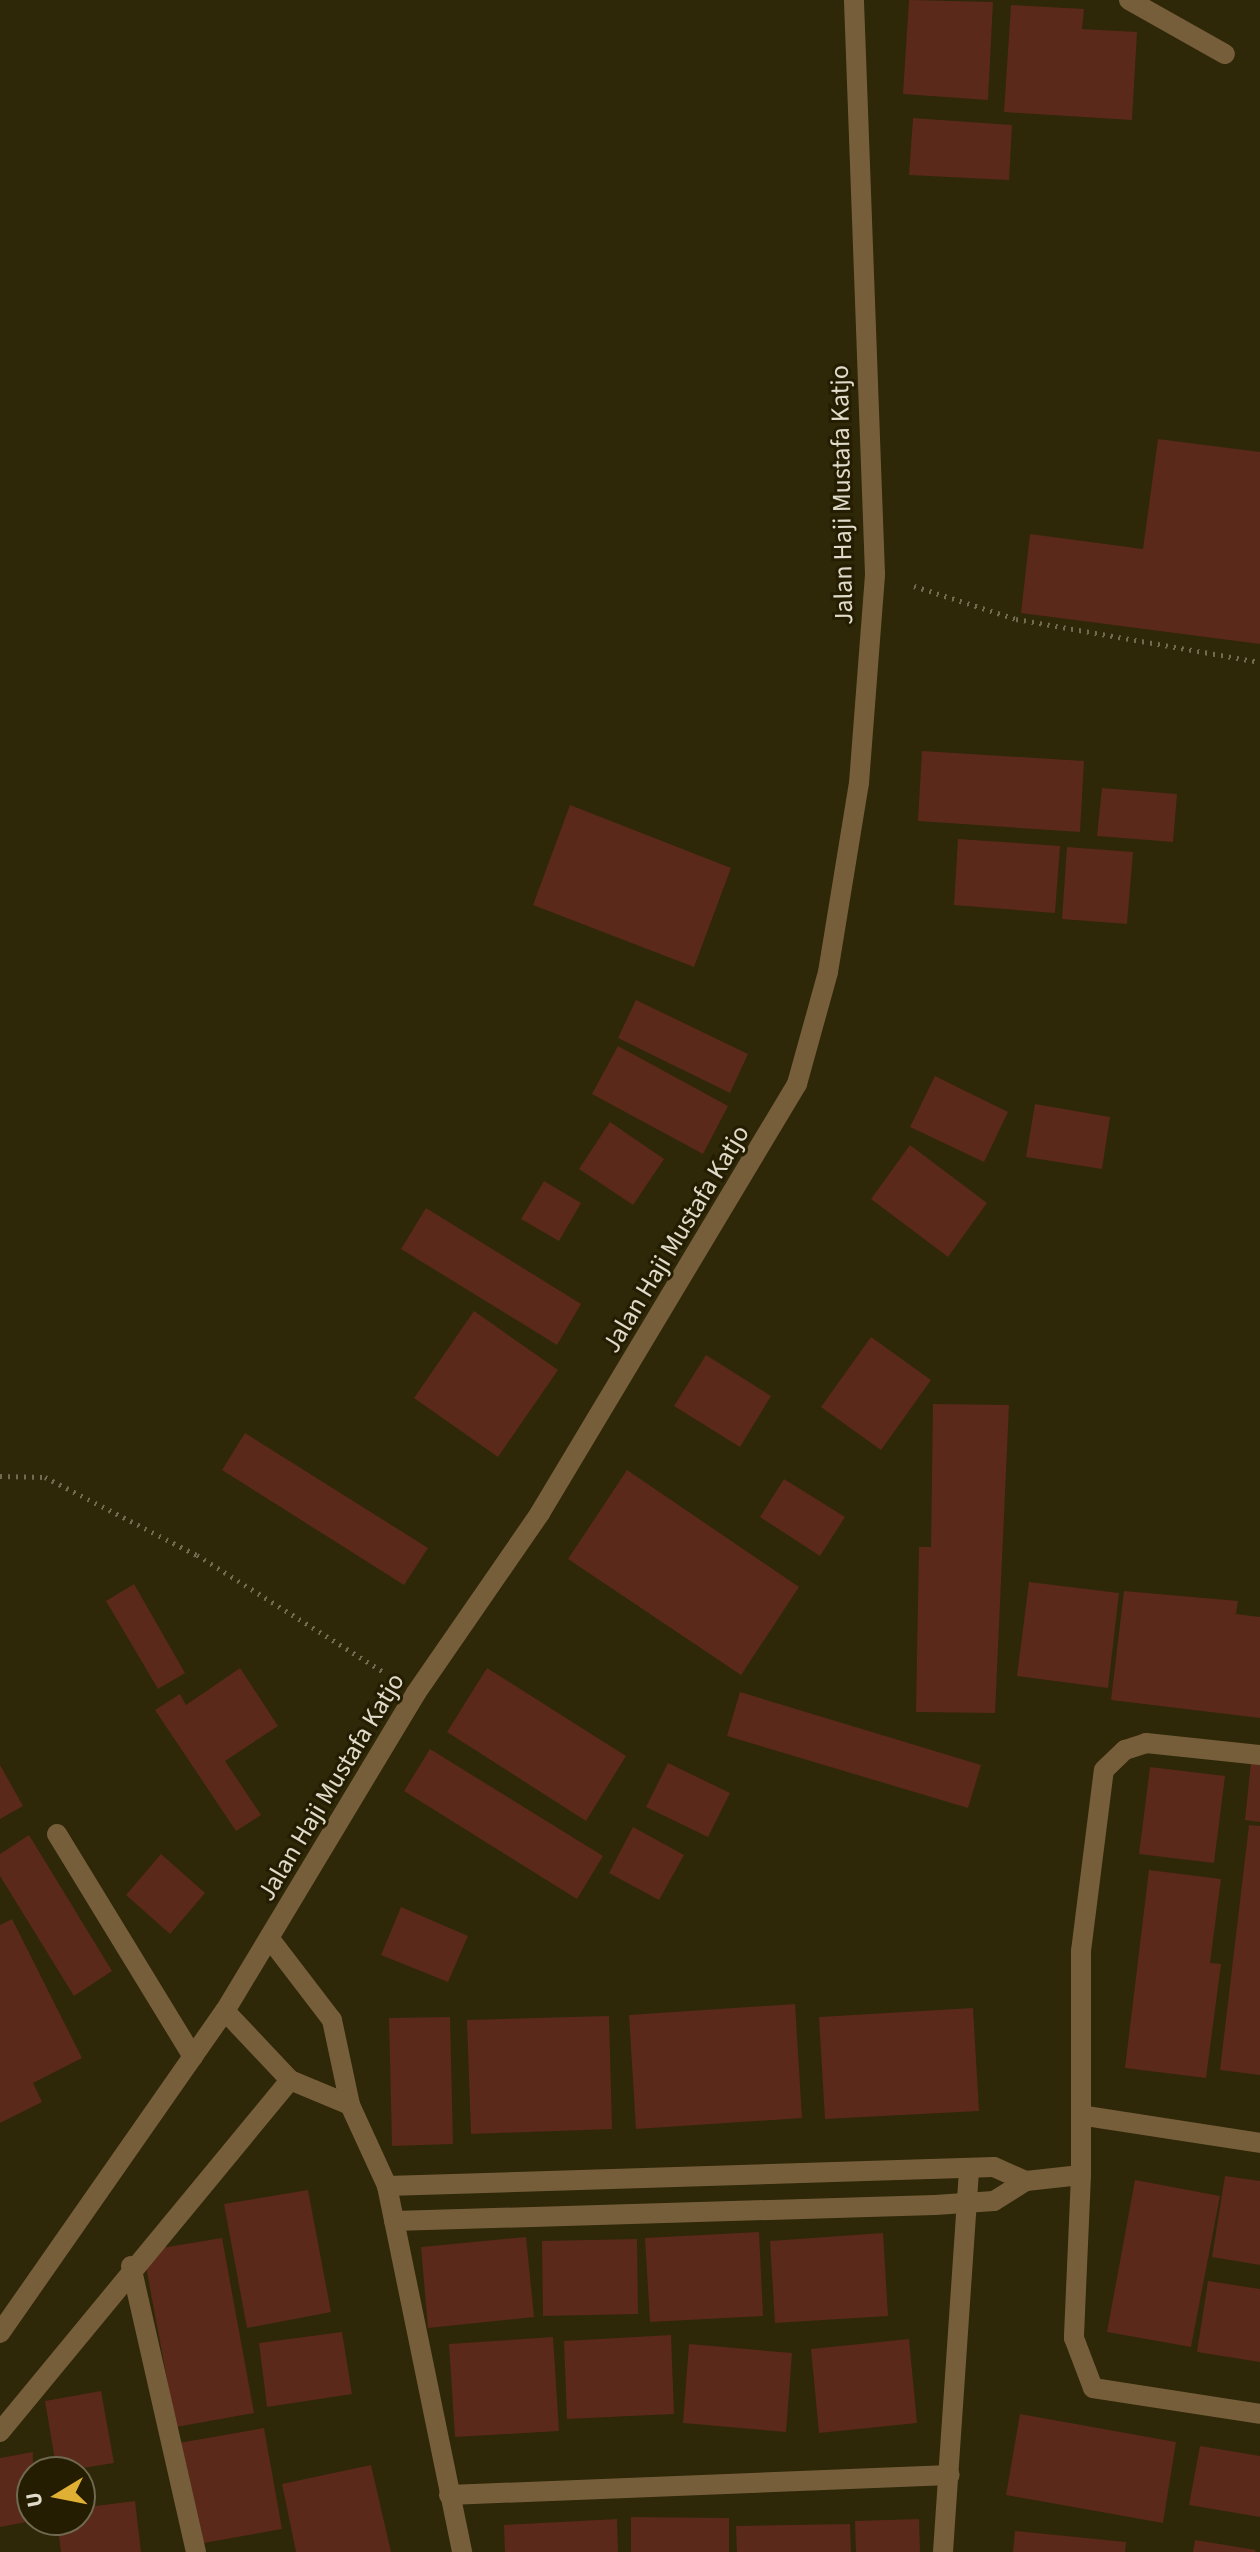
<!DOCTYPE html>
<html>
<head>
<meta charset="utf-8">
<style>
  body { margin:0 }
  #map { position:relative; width:1260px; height:2552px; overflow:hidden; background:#2e2708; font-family:"Source Sans 3",sans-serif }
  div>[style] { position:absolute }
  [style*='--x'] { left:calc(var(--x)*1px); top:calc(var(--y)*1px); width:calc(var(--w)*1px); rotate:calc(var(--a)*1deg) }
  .building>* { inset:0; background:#5a2919 }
  .path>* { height:5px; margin-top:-2.5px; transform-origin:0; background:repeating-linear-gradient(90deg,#716b51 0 2px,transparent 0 8px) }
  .street>* { height:20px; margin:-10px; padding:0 10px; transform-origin:10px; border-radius:10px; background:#775e3a }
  span { translate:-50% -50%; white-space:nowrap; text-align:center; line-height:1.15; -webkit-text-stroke:6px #241d01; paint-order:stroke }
  .street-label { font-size:26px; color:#e0dbca }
  .north { position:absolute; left:16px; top:2456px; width:80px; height:80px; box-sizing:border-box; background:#241d01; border:2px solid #6f6951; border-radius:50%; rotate:260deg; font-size:22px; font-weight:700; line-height:32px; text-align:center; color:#e0dbca }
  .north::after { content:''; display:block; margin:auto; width:28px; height:36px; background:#e0b034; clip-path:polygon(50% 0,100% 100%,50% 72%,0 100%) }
</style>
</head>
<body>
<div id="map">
  <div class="building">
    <div style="clip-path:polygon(909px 0,993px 2px,988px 100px,903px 94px)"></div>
    <div style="clip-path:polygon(1011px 5px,1084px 9px,1082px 29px,1137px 32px,1132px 120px,1004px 112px)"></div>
    <div style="clip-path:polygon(913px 118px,1012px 125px,1009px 180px,909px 175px)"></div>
    <div style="clip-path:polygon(1158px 439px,1260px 452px,1260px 644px,1021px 613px,1030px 534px,1143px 549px)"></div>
    <div style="clip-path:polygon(922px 751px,1084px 761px,1080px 832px,918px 821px)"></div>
    <div style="clip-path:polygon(1102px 788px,1177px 794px,1173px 842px,1097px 836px)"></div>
    <div style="clip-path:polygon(570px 805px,731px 868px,694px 967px,533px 905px)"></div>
    <div style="clip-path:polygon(958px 839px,1060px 846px,1055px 913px,954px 905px)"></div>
    <div style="clip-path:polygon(1067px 847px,1133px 852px,1127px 924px,1062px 919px)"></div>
    <div style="clip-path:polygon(636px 1000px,748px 1054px,730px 1093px,618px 1038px)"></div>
    <div style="clip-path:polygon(618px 1046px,728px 1106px,703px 1154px,592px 1094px)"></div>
    <div style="clip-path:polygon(935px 1076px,1008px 1112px,984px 1162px,910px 1127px)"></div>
    <div style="clip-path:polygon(1035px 1104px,1110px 1117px,1102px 1169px,1026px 1157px)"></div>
    <div style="clip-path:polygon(610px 1122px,664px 1159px,633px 1205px,579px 1169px)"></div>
    <div style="clip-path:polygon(910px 1145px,987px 1203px,948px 1257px,871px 1199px)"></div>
    <div style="clip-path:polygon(544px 1181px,581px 1203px,559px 1241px,521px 1219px)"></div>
    <div style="clip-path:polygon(426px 1208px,581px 1304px,557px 1345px,401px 1249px)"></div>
    <div style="clip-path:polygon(474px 1311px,558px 1370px,498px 1457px,414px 1398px)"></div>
    <div style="clip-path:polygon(871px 1337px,931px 1380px,881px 1450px,821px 1407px)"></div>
    <div style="clip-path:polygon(706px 1355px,771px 1396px,740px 1447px,674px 1406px)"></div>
    <div style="clip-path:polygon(933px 1404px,1009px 1405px,995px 1713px,916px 1712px,919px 1547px,931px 1547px)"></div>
    <div style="clip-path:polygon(245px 1433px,428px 1548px,404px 1585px,222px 1470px)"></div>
    <div style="clip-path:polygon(627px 1470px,799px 1587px,741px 1675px,568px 1559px)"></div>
    <div style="clip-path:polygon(784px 1479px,845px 1517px,820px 1556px,760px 1517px)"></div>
    <div style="clip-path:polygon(1029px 1582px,1119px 1593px,1108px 1688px,1017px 1676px)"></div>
    <div style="clip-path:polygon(134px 1584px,185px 1673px,158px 1689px,106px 1601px)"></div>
    <div style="clip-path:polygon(1124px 1591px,1238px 1601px,1236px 1614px,1260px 1617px,1260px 1718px,1111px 1700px)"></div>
    <div style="clip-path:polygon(240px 1668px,278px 1726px,225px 1761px,261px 1815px,236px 1831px,155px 1710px,180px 1694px,186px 1705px)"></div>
    <div style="clip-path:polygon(487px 1668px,626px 1756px,586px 1821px,447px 1732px)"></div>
    <div style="clip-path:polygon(740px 1692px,981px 1765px,968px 1808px,727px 1736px)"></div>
    <div style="clip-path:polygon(430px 1749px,603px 1856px,577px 1899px,404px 1791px)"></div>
    <div style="clip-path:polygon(1251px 1762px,1260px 1763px,1260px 1822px,1245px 1820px)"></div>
    <div style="clip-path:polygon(668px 1763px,730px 1793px,708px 1837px,646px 1807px)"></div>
    <div style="clip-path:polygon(0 1765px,23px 1806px,0 1819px)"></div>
    <div style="clip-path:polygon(1150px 1767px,1225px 1776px,1214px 1863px,1139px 1854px)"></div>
    <div style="clip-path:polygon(1249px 1825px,1260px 1826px,1260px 2075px,1220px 2070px)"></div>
    <div style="clip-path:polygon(633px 1827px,684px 1855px,659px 1900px,609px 1873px)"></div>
    <div style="clip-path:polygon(29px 1835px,112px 1971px,74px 1996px,0 1876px,0 1854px)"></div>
    <div style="clip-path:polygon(161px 1854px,205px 1893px,170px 1934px,126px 1895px)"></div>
    <div style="clip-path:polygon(1149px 1870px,1221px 1879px,1210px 1963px,1221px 1964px,1206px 2078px,1125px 2068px)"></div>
    <div style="clip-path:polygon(401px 1907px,468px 1936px,448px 1982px,381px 1955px)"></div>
    <div style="clip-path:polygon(12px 1919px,82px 2058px,33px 2083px,42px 2102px,0 2123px,0 1925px)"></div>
    <div style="clip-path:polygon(795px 2004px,802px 2118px,636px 2129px,629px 2015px)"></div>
    <div style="clip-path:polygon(973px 2008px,979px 2111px,825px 2119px,819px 2017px)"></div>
    <div style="clip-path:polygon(609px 2016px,612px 2129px,471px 2134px,467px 2020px)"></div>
    <div style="clip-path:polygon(450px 2017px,453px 2144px,392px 2146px,389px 2018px)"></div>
    <div style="clip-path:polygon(1225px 2176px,1260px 2181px,1260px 2265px,1212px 2257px)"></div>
    <div style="clip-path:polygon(1135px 2180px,1220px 2196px,1191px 2347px,1107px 2332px)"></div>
    <div style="clip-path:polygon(308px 2190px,331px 2312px,247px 2328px,224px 2204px)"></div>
    <div style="clip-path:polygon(759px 2232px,763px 2316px,650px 2322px,645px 2238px)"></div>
    <div style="clip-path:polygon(883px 2233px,888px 2316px,775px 2323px,770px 2241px)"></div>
    <div style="clip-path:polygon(526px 2237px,534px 2317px,428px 2328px,421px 2247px)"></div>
    <div style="clip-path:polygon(222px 2238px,254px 2413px,176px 2427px,143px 2251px)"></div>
    <div style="clip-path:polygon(637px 2239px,638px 2314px,543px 2316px,542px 2241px)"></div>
    <div style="clip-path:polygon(1208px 2281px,1260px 2289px,1260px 2362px,1197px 2352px)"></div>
    <div style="clip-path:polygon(342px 2332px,352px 2394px,267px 2407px,259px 2343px)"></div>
    <div style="clip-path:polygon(671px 2335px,674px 2414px,567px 2419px,564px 2341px)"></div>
    <div style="clip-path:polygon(553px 2337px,559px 2431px,455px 2437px,449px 2344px)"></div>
    <div style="clip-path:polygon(909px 2339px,917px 2423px,819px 2433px,811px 2349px)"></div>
    <div style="clip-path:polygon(689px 2344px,792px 2353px,786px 2432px,683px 2423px)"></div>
    <div style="clip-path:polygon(101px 2391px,114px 2463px,57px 2472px,45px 2401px)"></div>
    <div style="clip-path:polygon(1020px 2414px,1176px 2442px,1163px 2523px,1006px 2495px)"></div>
    <div style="clip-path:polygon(264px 2428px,282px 2529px,198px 2544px,179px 2443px)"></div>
    <div style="clip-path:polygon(1200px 2446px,1260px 2456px,1260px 2517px,1189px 2505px)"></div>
    <div style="clip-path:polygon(33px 2452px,32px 2521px,0 2527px,0 2458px)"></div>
    <div style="clip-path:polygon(371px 2465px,391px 2552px,296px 2552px,282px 2484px)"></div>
    <div style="clip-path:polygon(135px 2501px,141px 2552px,61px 2552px,57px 2520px,80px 2520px,80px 2508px)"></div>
    <div style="clip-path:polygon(631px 2517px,729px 2518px,729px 2552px,631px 2552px)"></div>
    <div style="clip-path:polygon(617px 2519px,618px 2552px,505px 2552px,504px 2525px)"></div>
    <div style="clip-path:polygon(919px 2519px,920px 2552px,856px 2552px,855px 2521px)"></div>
    <div style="clip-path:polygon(850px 2524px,851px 2552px,737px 2552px,736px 2526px)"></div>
    <div style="clip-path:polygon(1015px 2531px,1126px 2542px,1125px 2552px,1013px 2552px)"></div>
    <div style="clip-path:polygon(1195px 2540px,1256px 2550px,1255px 2552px,1193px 2552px)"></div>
  </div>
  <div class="path">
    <div style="--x:914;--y:586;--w:107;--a:17.9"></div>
    <div style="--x:1016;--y:619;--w:248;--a:10"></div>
    <div style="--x:0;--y:1476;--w:45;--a:1.3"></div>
    <div style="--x:45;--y:1477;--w:171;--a:27.2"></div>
    <div style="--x:197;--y:1555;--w:222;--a:32.1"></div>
  </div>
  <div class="street">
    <div style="--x:1129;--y:0;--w:110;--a:29.4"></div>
    <div style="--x:57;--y:1834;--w:261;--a:58.6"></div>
    <div style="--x:270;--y:1939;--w:102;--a:52.6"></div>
    <div style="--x:332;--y:2020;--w:87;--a:78"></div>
    <div style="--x:350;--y:2105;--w:89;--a:65.4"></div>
    <div style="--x:387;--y:2186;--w:374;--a:78.4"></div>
    <div style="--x:225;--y:2011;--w:95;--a:46.7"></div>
    <div style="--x:290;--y:2080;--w:65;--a:22.6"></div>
    <div style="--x:1086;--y:2116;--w:176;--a:8.8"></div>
    <div style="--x:1081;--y:2175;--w:163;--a:92.5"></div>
    <div style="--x:1074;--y:2338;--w:53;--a:69.2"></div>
    <div style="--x:1093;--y:2388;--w:169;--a:8.8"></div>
    <div style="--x:387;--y:2186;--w:607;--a:-1.79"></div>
    <div style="--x:994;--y:2167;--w:35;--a:24"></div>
    <div style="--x:394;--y:2221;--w:541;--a:-1.69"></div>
    <div style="--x:935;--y:2205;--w:59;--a:-3.9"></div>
    <div style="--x:994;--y:2201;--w:38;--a:-32"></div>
    <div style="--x:1026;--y:2181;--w:55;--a:-6.2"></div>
    <div style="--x:1081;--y:2175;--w:224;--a:-90"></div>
    <div style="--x:1081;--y:1951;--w:182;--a:-82.8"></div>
    <div style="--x:1104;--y:1770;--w:29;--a:-44"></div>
    <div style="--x:1125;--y:1750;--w:22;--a:-18"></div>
    <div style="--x:1146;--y:1743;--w:115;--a:6"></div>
    <div style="--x:131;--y:2266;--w:293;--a:77.2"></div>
    <div style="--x:0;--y:2333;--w:393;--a:-55.1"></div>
    <div style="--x:225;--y:2011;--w:371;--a:-59"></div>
    <div style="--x:416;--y:1693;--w:219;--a:-55.4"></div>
    <div style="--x:540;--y:1513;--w:500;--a:-59.08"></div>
    <div style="--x:797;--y:1084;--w:116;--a:-74.5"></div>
    <div style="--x:828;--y:972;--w:192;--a:-80.7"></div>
    <div style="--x:859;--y:783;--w:210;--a:-85.6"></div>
    <div style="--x:875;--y:574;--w:574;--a:-92.1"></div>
    <div style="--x:0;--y:2432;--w:456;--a:-50.5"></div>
    <div style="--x:449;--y:2495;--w:501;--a:-2.29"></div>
    <div style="--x:943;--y:2552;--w:384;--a:-86.1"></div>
  </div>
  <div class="street-label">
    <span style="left:842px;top:495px;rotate:-91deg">Jalan Haji Mustafa Katjo</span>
    <span style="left:676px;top:1239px;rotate:-59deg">Jalan Haji Mustafa Katjo</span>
    <span style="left:331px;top:1787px;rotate:-59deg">Jalan Haji Mustafa Katjo</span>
  </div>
  <div class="north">U</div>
</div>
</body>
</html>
